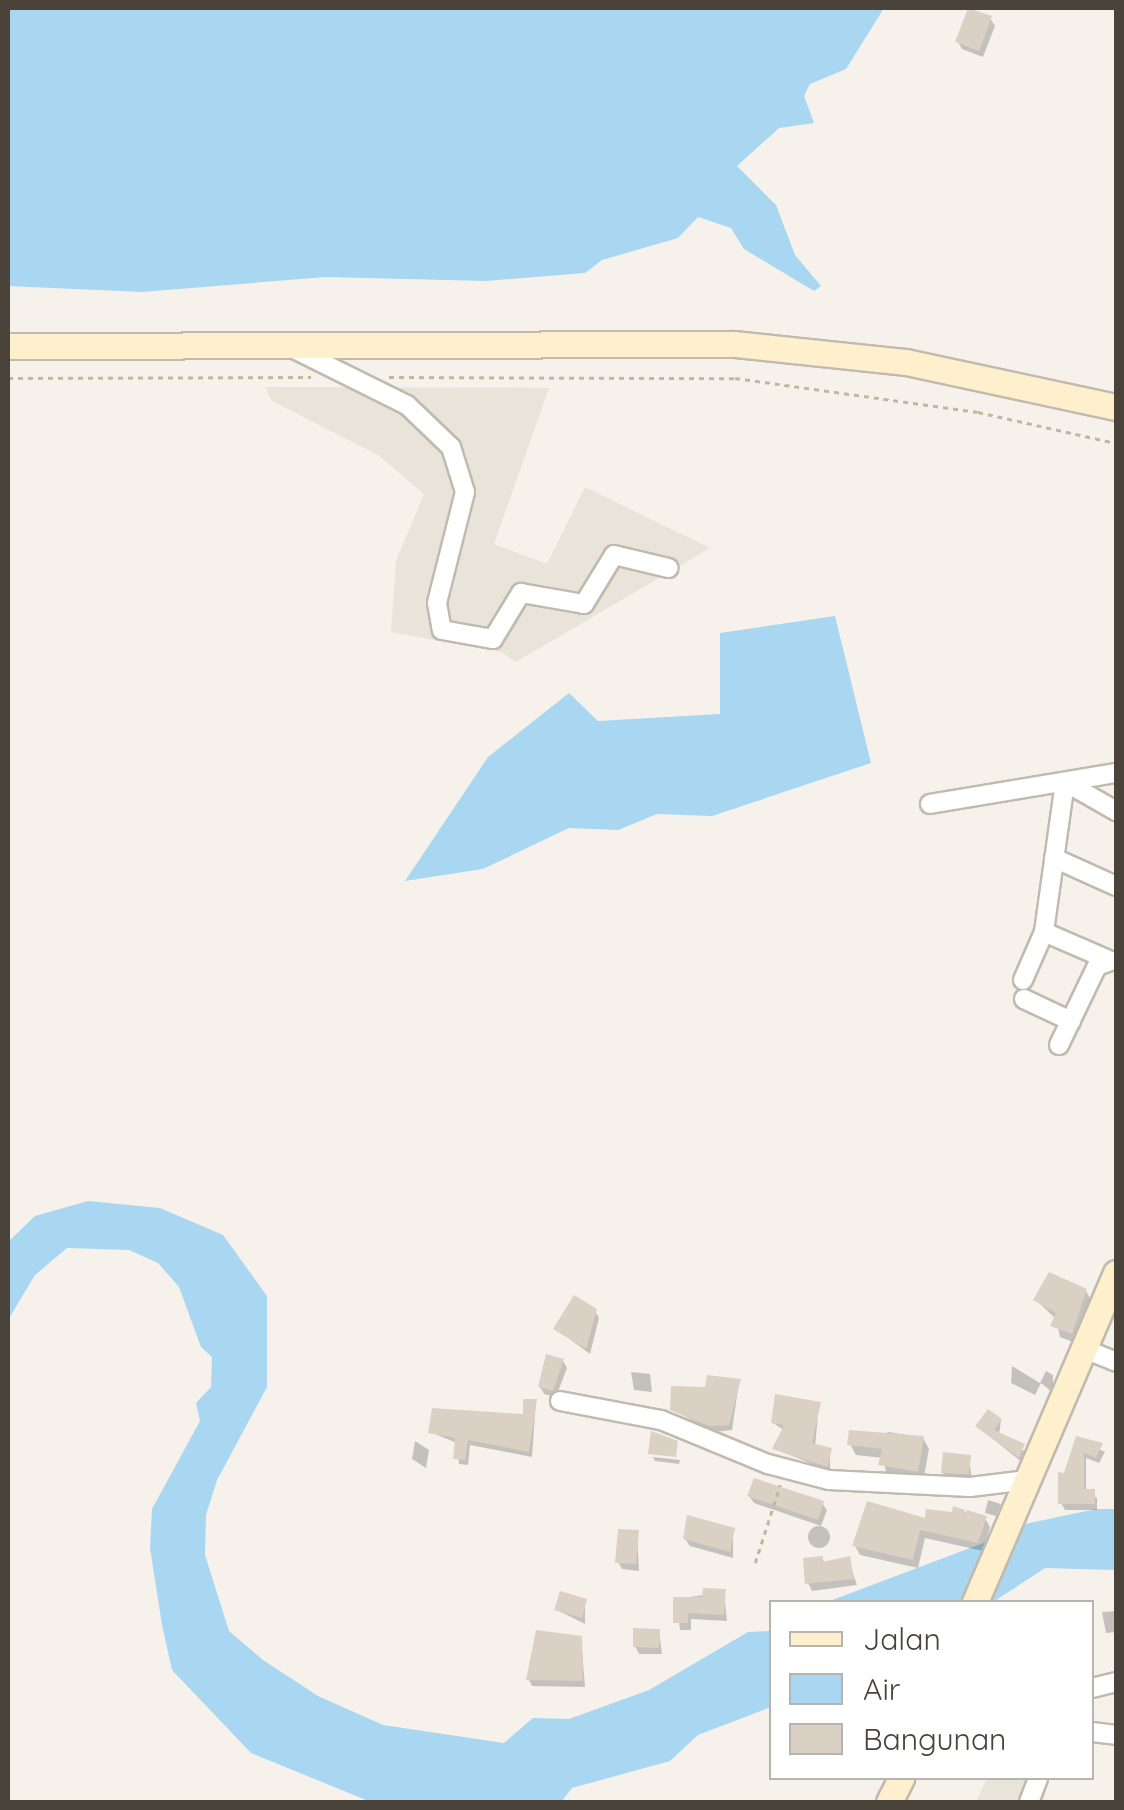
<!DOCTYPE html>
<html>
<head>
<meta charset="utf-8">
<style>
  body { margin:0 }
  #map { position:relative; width:1124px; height:1810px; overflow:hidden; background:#f6f2eb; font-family:Quicksand,sans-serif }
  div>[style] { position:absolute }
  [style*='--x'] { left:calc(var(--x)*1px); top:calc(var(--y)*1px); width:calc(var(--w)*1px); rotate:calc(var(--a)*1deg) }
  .residential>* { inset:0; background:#e9e4d9 }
  .water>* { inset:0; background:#a9d6f1 }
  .shadow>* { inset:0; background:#0003 }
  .round { border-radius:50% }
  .building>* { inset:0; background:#dad0c4 }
  .path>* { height:2.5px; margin-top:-1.25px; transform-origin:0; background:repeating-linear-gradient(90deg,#c3b59f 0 5px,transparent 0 10px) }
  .roads { filter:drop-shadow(2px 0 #c1baae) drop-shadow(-2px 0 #c1baae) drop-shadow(0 2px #c1baae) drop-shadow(0 -2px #c1baae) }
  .street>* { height:18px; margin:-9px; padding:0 9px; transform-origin:9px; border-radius:9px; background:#fff }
  .secondary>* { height:25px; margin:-12.5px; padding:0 12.5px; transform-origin:12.5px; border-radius:12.5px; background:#fef0cd }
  span { translate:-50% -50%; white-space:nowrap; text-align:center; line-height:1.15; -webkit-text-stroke:9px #fff; paint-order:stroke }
  .frame { position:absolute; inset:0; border:10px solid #4a4339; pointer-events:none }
  .legend { position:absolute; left:769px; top:1600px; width:325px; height:180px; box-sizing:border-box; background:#fff; border:2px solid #b7b4b0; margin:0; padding:12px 18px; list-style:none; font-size:30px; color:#4a4339 }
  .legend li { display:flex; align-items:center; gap:20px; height:50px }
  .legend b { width:50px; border:2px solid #b7b4b0 }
</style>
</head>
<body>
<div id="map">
  <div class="residential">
    <div style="clip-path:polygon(265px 387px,549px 388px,494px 544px,547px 564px,585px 487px,710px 548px,516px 662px,501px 652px,391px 632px,396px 561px,424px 494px,378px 455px,272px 401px)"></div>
    <div style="clip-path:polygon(987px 1778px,1049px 1778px,1043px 1802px,976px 1802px)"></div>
  </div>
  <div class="water">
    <div style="clip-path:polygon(8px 8px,884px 8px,846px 69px,810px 84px,804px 96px,814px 123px,779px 128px,737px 166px,776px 205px,795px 255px,821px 286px,814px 291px,744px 249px,731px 228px,698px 217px,678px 238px,602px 260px,585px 273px,486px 281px,326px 277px,142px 292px,8px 286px)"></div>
    <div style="clip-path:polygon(835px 616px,871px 763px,712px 816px,657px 814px,618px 830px,569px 828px,483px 869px,405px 881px,488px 757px,569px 693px,598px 721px,720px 714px,720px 633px)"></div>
    <div style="clip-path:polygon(88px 1201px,160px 1208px,223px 1235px,267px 1296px,267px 1387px,217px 1480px,206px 1515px,205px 1555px,229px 1631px,263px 1660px,318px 1696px,383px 1725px,504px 1743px,533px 1718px,569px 1719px,649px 1690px,748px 1632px,771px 1631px,771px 1707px,698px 1735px,670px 1761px,572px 1788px,561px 1802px,371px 1802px,251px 1753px,172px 1670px,162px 1625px,150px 1548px,152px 1509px,200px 1421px,196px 1403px,211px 1387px,212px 1357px,201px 1347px,179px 1287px,158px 1263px,129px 1250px,67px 1248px,35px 1275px,8px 1320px,8px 1242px,35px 1216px)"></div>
    <div style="clip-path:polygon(1096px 1509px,1116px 1509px,1116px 1570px,1045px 1568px,993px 1602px,827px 1602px,986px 1542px,996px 1546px,1020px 1525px)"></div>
  </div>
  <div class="shadow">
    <div style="clip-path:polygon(990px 18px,995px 26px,983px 57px,962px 49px,958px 42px)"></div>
    <div style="clip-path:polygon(1086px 1291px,1092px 1302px,1078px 1344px,1060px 1337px,1056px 1319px,1036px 1300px)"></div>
    <div style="clip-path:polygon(595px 1311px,599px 1318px,590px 1354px,556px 1329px)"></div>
    <div style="clip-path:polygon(563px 1361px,567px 1368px,556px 1397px,544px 1394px,540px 1387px)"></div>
    <div style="clip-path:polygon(1012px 1366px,1040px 1383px,1046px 1371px,1053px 1375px,1053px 1393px,1041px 1383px,1035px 1395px,1011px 1383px)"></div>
    <div style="clip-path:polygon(631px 1372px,650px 1374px,652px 1392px,634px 1390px)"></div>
    <div style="clip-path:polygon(739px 1382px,732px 1430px,714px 1432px,673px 1410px,708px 1389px)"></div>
    <div style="clip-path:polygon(536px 1401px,532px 1457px,470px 1445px,468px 1465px,459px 1464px,457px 1443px,430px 1432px,526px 1416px)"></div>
    <div style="clip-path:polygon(819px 1404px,815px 1447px,830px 1450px,830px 1471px,775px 1449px,784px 1430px,773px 1423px)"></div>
    <div style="clip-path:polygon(1001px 1421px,999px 1435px,1027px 1453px,1023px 1463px,978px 1427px)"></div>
    <div style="clip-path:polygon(889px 1432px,923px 1438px,929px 1449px,923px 1482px,887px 1476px,883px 1458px,856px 1455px,850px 1444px)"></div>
    <div style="clip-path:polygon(1077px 1439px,1105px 1452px,1099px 1463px,1086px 1458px,1086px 1491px,1097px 1498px,1097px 1510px,1065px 1510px,1061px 1503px)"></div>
    <div style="clip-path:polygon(415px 1441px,429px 1450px,426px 1468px,412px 1459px)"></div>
    <div style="clip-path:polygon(653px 1457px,680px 1460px,679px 1464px,655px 1461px)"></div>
    <div style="clip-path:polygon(969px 1457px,972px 1481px,948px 1480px,943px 1473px)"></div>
    <div style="clip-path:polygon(749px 1496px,822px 1503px,827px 1510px,821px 1526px,754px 1503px)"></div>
    <div style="clip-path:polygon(988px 1500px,1001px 1504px,996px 1516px,985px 1513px)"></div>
    <div style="clip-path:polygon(963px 1512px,985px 1518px,990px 1527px,983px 1551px,925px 1538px,918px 1568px,860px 1555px,855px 1546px)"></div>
    <div class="round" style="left:808px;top:1526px;width:22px;height:22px"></div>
    <div style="clip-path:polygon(733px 1530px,733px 1558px,690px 1546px,685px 1539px)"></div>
    <div style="clip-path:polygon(637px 1533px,639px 1571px,622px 1569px,618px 1562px)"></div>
    <div style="clip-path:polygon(822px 1558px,825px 1564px,848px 1559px,857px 1585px,812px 1591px,808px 1583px)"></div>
    <div style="clip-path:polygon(724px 1592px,727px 1621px,691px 1619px,691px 1630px,680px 1630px,676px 1599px)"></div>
    <div style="clip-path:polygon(585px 1601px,585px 1624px,557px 1610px)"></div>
    <div style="clip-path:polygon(1116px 1611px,1116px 1632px,1106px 1633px,1102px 1612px)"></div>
    <div style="clip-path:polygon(659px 1631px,662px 1654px,639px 1654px,635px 1646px)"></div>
    <div style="clip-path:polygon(581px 1638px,585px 1687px,532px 1686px,529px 1680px)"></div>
  </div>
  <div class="building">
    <div style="clip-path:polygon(968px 8px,992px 16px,979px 51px,955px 42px)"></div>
    <div style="clip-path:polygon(1049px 1272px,1087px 1289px,1072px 1334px,1050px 1326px,1056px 1313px,1033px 1300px)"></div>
    <div style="clip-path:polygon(574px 1295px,597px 1309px,586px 1349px,553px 1329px)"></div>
    <div style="clip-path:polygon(546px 1354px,564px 1359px,553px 1391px,538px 1387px)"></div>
    <div style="clip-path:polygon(707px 1375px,741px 1379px,729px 1425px,709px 1426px,670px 1410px,671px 1386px,705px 1387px)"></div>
    <div style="clip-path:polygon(775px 1394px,821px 1402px,812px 1443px,832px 1448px,828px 1467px,772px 1449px,784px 1425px,771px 1423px)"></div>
    <div style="clip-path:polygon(523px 1399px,537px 1399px,529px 1452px,468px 1440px,465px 1460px,453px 1459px,455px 1438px,428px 1433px,432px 1408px,523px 1414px)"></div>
    <div style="clip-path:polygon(988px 1409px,1002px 1419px,994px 1430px,1025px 1444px,1019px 1458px,975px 1426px)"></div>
    <div style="clip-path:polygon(849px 1430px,924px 1436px,918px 1472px,878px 1465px,882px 1449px,847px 1445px)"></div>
    <div style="clip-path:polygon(651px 1431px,678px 1441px,676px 1457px,648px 1454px)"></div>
    <div style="clip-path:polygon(1076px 1436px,1103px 1443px,1096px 1458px,1084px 1453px,1084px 1489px,1095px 1489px,1095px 1504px,1058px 1504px,1058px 1472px,1064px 1473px)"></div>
    <div style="clip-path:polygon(943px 1452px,971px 1455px,969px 1474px,941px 1473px)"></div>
    <div style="clip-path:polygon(754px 1478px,824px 1501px,818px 1520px,747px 1496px)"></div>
    <div style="clip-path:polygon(867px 1501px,925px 1518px,926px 1509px,952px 1512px,953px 1506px,965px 1510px,964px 1516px,967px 1510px,987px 1516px,978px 1543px,920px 1530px,913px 1560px,852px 1546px)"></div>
    <div style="clip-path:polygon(687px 1515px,735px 1528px,730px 1552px,683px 1539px)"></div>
    <div style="clip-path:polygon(618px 1529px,639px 1530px,636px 1564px,615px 1563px)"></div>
    <div style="clip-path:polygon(823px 1556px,822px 1562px,850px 1556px,854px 1579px,805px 1584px,803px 1558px)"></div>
    <div style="clip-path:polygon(703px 1588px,726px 1589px,724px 1615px,688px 1613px,688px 1623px,673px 1623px,673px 1597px,702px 1597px)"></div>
    <div style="clip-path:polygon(560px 1591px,587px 1599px,582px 1618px,554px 1610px)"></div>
    <div style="clip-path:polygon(633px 1628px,660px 1629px,659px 1648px,633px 1647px)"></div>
    <div style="clip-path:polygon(536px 1630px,582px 1636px,583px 1681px,526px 1680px)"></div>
  </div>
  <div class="path">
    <div style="--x:389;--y:377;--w:346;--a:0.2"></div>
    <div style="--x:735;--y:378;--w:245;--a:8"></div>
    <div style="--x:978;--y:412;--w:141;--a:12.7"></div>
    <div style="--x:8;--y:378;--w:303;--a:-0.2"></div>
    <div style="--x:755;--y:1563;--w:82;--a:-72.2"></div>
  </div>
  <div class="roads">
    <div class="street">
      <div style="--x:296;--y:350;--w:124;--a:26.4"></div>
      <div style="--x:407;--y:405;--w:61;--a:43.7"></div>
      <div style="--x:451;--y:447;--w:47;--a:72.7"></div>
      <div style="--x:465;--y:492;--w:114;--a:104.2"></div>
      <div style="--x:437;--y:603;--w:27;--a:80"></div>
      <div style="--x:442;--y:630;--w:52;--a:10"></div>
      <div style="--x:493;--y:639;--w:54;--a:-58.7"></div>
      <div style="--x:521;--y:593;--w:64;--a:9.9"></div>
      <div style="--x:584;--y:604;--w:57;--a:-58.5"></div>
      <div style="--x:614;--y:555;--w:56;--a:13.5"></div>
      <div style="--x:1065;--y:782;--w:151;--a:98"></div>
      <div style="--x:1044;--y:932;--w:68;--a:23.5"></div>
      <div style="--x:1065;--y:782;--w:59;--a:29.6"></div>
      <div style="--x:930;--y:804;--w:189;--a:-9.5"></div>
      <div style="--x:1054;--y:858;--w:68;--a:24.3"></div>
      <div style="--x:1023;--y:980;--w:52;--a:-66.4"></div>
      <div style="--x:1024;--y:999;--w:52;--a:25.1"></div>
      <div style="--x:1059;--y:1045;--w:88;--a:-64.3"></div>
      <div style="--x:1097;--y:966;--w:15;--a:-20"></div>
      <div style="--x:1082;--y:1348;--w:37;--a:22"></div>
      <div style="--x:560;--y:1401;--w:103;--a:10.7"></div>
      <div style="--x:661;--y:1420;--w:116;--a:22.4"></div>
      <div style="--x:768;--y:1464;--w:63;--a:14.7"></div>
      <div style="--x:829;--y:1480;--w:141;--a:2.8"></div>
      <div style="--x:970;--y:1487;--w:58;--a:-6.9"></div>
      <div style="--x:1092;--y:1688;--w:25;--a:-14"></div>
      <div style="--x:1092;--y:1732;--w:24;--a:7"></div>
      <div style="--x:1029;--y:1802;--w:26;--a:-69"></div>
    </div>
    <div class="secondary">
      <div style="--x:8;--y:346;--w:726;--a:-0.16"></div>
      <div style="--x:734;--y:344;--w:173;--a:6"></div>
      <div style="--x:906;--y:362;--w:215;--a:12.1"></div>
      <div style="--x:975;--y:1602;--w:358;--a:-66.8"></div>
      <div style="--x:889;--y:1802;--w:27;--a:-63"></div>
    </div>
  </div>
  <div class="frame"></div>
  <ul class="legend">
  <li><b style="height:12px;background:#fef0cd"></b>Jalan</li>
  <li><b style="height:28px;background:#a9d6f1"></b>Air</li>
  <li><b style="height:28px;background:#dad0c4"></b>Bangunan</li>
  </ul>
</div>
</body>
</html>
